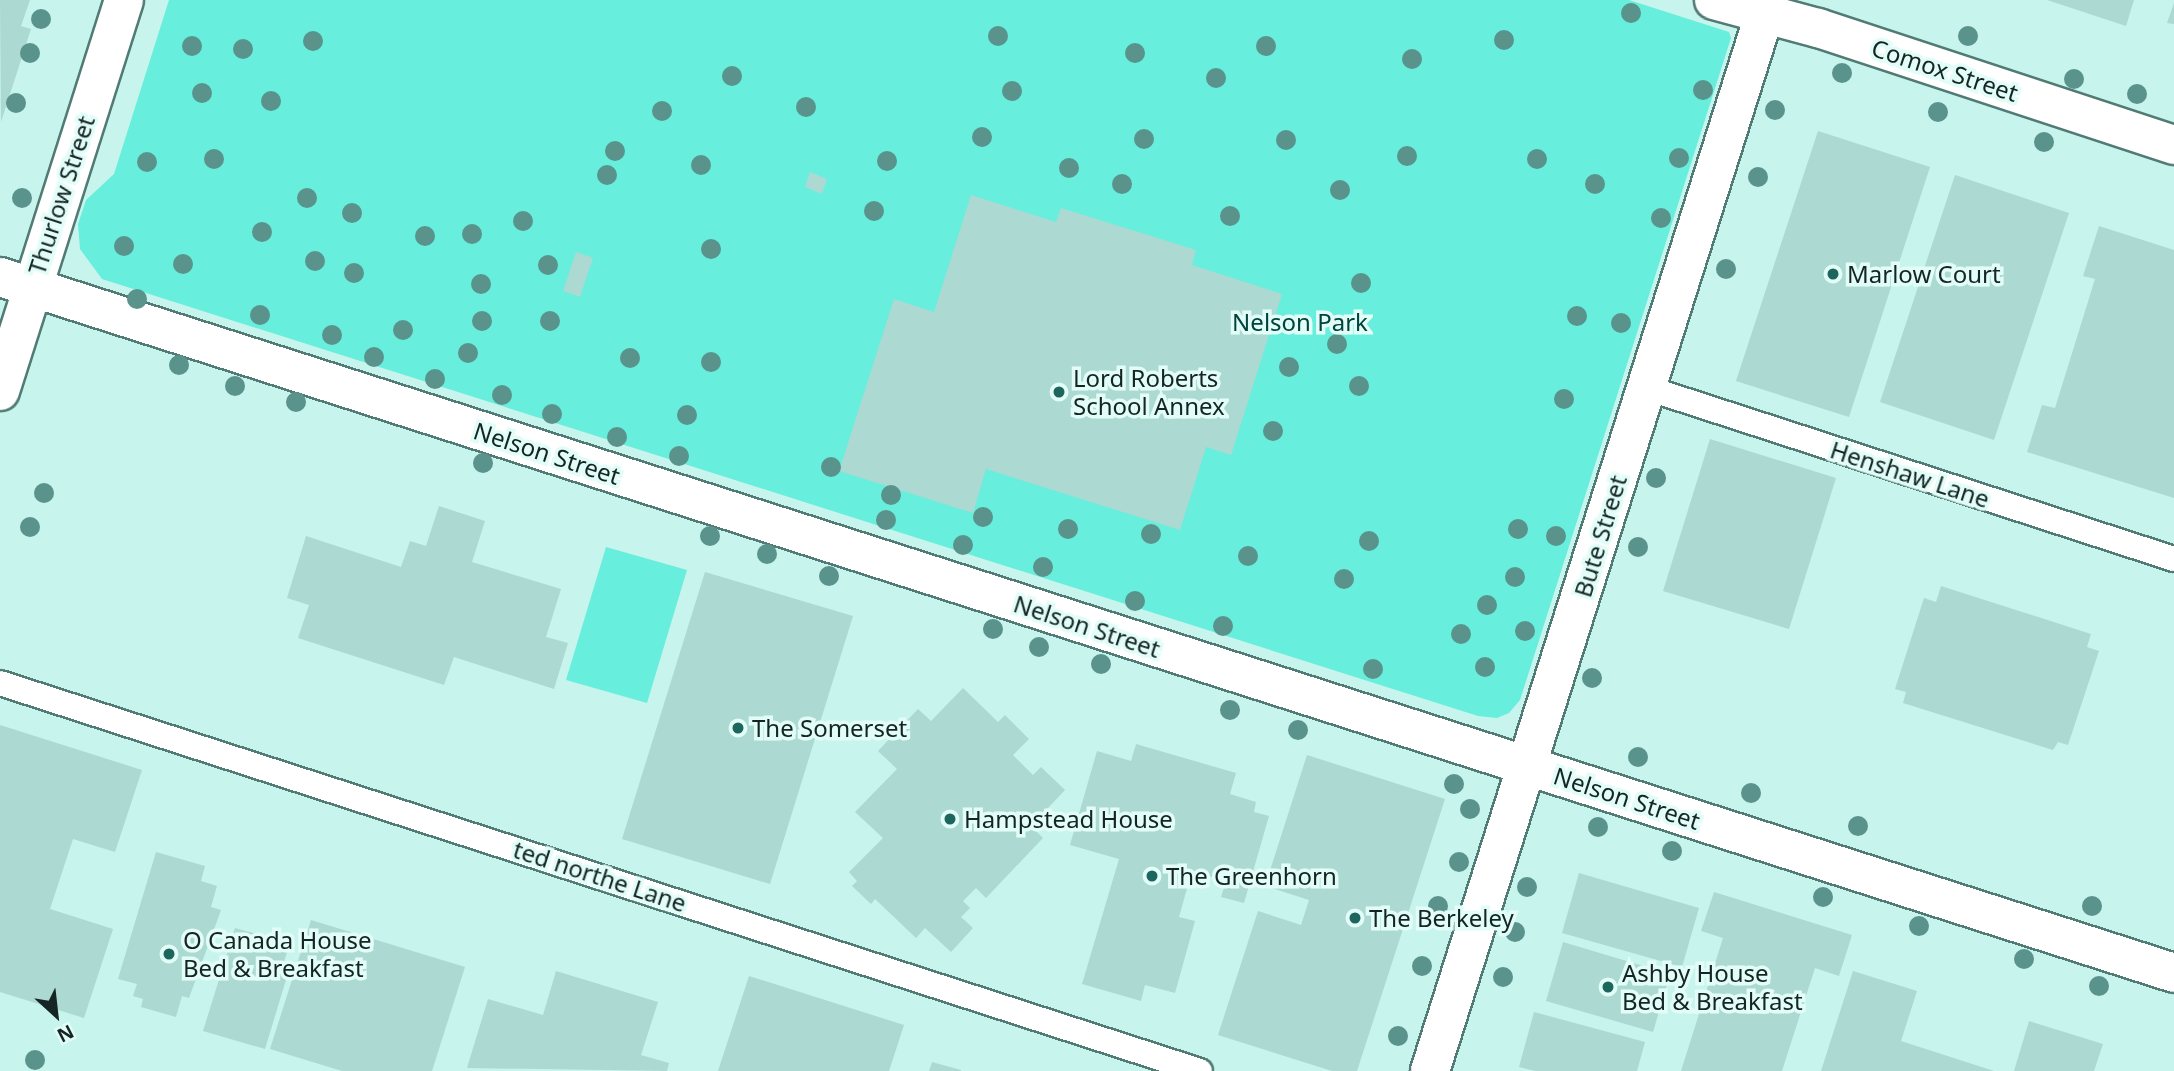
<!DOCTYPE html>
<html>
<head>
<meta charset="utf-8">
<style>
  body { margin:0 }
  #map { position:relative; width:2174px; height:1071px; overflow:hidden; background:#c7f4ec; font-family:"Noto Sans",sans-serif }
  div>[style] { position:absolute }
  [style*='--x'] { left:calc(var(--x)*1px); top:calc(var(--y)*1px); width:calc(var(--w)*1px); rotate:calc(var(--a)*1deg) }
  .green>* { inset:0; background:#68eedc }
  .building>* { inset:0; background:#acd9d2 }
  .roads { filter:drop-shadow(2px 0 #517b74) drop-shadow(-2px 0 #517b74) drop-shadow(0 2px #517b74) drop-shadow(0 -2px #517b74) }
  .service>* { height:24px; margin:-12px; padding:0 12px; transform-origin:12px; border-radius:12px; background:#fff }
  .minor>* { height:38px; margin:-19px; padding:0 19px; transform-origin:19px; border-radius:19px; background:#fff }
  .tertiary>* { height:38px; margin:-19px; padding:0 19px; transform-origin:19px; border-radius:19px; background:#fff }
  .secondary>* { height:38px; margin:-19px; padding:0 19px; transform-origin:19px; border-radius:19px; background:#fff }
  .trees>* { width:20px; height:20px; margin:-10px; border-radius:50%; background:#5a938c }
  .dots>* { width:19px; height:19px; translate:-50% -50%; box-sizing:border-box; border:4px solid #e2fdf8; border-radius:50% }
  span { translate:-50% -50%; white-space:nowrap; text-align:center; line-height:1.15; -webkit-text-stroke:7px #e2fdf8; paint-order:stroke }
  .street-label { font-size:24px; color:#142523 }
  .poi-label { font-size:24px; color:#142523 }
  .left { translate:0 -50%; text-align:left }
  .park-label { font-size:24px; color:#00443d }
  .north { position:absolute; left:21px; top:980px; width:70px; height:70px; -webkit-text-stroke:5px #e2fdf8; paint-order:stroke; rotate:153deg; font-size:19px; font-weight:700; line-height:28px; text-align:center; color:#142523 }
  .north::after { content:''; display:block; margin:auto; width:24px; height:32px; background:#142523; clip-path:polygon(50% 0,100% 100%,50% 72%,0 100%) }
</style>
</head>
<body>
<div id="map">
  <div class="green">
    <div style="clip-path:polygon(169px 0,1629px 0,1729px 32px,1731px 38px,1520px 700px,1509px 713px,1497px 718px,1478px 716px,102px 279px,80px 249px,78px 224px,86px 200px,114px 174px)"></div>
    <div style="clip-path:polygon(606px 547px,687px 570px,647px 703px,566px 680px)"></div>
  </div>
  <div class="building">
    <div style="clip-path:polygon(0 0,30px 0,21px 26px,31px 29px,1px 122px)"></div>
    <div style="clip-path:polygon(2047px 0,2134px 0,2126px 26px)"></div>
    <div style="clip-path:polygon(2174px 3px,2174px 24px,2167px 23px)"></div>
    <div style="clip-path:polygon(1818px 131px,1930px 167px,1849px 417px,1736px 381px)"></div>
    <div style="clip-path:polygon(810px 172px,827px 179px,822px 194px,805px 187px)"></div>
    <div style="clip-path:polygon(1955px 175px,2069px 213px,1994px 440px,1880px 402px)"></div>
    <div style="clip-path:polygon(971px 195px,1056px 222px,1061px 208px,1196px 250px,1192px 265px,1282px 294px,1231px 455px,1206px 447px,1180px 530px,986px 469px,973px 513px,839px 471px,894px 299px,934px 312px)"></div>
    <div style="clip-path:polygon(2099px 226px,2174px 250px,2174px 498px,2027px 452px,2042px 405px,2055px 408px,2095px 279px,2083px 276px)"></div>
    <div style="clip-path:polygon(576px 252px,593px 258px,580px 297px,563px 291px)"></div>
    <div style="clip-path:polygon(1710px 439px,1836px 478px,1789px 629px,1663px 591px)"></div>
    <div style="clip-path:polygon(439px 506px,485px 521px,472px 562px,561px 589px,546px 637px,568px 643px,554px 689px,454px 657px,444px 685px,298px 638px,309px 605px,287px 598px,306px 536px,401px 567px,410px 541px,426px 546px)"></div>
    <div style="clip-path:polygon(705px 572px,853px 616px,770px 884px,622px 839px)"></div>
    <div style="clip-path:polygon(1941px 586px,2091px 634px,2087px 647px,2099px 651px,2068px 745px,2058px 742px,2053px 750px,1903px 703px,1906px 692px,1895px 689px,1924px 598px,1936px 602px)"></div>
    <div style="clip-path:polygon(963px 688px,998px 722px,1005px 715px,1029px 739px,1013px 755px,1033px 775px,1041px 767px,1065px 790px,1031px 826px,1043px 838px,986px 898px,976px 888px,963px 901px,970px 908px,961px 917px,973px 928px,951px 952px,925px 928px,916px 938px,875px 899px,871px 904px,852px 886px,857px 881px,849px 872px,883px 838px,855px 812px,897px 769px,878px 751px,918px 709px,931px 721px)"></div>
    <div style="clip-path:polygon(0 725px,142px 770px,115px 852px,73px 839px,50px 909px,113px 929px,84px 1018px,0 992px)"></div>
    <div style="clip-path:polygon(1136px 744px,1236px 773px,1230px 794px,1256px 802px,1254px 812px,1269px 816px,1244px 903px,1221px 897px,1226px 881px,1192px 871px,1179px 917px,1195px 921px,1175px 993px,1145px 985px,1141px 1001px,1082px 984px,1119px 859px,1070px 845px,1097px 751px,1131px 761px)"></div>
    <div style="clip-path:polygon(1307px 755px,1445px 799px,1357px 1071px,1332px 1071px,1218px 1035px,1258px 911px,1301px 925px,1309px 900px,1265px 886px)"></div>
    <div style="clip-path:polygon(156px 852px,205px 866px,201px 881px,217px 886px,211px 907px,221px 910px,189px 998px,182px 996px,176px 1017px,141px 1007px,143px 999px,133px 996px,137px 984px,118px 979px)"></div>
    <div style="clip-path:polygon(1579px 873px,1699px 908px,1682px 967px,1562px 933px)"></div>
    <div style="clip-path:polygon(1714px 892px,1852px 935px,1839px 976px,1815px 968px,1782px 1071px,1681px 1071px,1723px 938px,1701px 931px)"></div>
    <div style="clip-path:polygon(311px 920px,465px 967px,432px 1071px,342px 1071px,270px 1049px)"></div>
    <div style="clip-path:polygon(235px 928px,290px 943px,282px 968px,289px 970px,265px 1049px,203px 1031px)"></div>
    <div style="clip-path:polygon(1563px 942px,1670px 974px,1653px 1032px,1546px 1001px)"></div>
    <div style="clip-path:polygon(556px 971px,658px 1002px,641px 1055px,669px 1063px,667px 1071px,467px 1068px,488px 999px,543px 1015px)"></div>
    <div style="clip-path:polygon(1853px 971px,1917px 991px,1901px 1041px,1994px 1071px,1821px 1071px)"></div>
    <div style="clip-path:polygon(749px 976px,904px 1025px,889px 1071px,718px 1071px)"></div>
    <div style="clip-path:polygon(1534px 1012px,1645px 1042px,1637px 1071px,1535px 1071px,1519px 1067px)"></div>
    <div style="clip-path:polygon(2029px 1021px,2103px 1044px,2094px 1071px,2014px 1071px)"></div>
    <div style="clip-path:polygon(932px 1062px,961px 1070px,961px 1071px,929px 1071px)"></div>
  </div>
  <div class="roads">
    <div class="service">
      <div style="--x:1647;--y:388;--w:554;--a:17.98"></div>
      <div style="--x:0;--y:683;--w:1261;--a:17.92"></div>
    </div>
    <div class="minor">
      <div style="--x:1714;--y:0;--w:108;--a:15.1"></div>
      <div style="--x:1818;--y:28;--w:375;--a:18.2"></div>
      <div style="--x:1430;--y:1071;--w:1123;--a:-72.44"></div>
    </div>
    <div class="tertiary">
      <div style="--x:0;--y:277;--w:2283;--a:17.75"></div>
    </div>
    <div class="secondary">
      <div style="--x:0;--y:391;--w:410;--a:-72.4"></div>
    </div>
  </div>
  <div class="trees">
    <div style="left:1631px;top:13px"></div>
    <div style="left:41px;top:19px"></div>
    <div style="left:998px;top:36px"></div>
    <div style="left:1968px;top:36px"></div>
    <div style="left:1504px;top:40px"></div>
    <div style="left:313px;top:41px"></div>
    <div style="left:192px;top:46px"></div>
    <div style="left:1266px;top:46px"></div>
    <div style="left:243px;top:49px"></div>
    <div style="left:30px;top:53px"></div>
    <div style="left:1135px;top:53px"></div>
    <div style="left:1412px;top:59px"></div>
    <div style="left:1842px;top:73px"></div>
    <div style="left:732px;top:76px"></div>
    <div style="left:1216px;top:78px"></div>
    <div style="left:2074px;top:79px"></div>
    <div style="left:1703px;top:90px"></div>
    <div style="left:1012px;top:91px"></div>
    <div style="left:202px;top:93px"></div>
    <div style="left:2137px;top:94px"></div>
    <div style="left:271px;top:101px"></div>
    <div style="left:16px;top:103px"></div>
    <div style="left:806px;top:107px"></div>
    <div style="left:1775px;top:110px"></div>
    <div style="left:662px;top:111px"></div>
    <div style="left:1938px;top:112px"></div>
    <div style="left:982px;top:137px"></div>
    <div style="left:1144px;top:139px"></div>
    <div style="left:1286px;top:140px"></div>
    <div style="left:2044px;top:142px"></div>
    <div style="left:615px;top:151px"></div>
    <div style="left:1407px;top:156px"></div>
    <div style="left:1679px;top:158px"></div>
    <div style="left:214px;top:159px"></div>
    <div style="left:1537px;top:159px"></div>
    <div style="left:887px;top:161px"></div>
    <div style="left:147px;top:162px"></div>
    <div style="left:701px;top:165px"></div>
    <div style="left:1069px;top:168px"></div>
    <div style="left:607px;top:175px"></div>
    <div style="left:1758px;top:177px"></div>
    <div style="left:1122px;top:184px"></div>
    <div style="left:1595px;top:184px"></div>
    <div style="left:1340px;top:190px"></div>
    <div style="left:22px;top:198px"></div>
    <div style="left:307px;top:198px"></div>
    <div style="left:874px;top:211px"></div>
    <div style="left:352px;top:213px"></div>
    <div style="left:1230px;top:216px"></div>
    <div style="left:1661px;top:218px"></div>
    <div style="left:523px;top:221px"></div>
    <div style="left:262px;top:232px"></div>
    <div style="left:472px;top:234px"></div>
    <div style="left:425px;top:236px"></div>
    <div style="left:124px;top:246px"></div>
    <div style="left:711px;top:249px"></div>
    <div style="left:315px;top:261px"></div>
    <div style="left:183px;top:264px"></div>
    <div style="left:548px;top:265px"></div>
    <div style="left:1726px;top:269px"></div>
    <div style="left:354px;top:273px"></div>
    <div style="left:1361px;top:283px"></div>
    <div style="left:481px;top:284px"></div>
    <div style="left:137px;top:299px"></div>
    <div style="left:260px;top:315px"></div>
    <div style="left:1577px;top:316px"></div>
    <div style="left:482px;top:321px"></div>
    <div style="left:550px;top:321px"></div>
    <div style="left:1621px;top:323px"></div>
    <div style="left:403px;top:330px"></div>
    <div style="left:332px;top:335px"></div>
    <div style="left:1337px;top:344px"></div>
    <div style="left:468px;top:353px"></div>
    <div style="left:374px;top:357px"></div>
    <div style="left:630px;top:358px"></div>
    <div style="left:711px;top:362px"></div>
    <div style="left:179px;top:365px"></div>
    <div style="left:1289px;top:367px"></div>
    <div style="left:435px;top:379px"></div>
    <div style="left:235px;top:386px"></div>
    <div style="left:1359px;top:386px"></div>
    <div style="left:502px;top:395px"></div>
    <div style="left:1564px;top:399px"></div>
    <div style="left:296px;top:402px"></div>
    <div style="left:552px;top:414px"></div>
    <div style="left:687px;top:415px"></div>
    <div style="left:1273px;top:431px"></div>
    <div style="left:617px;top:437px"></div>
    <div style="left:679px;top:456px"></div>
    <div style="left:483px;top:463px"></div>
    <div style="left:831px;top:467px"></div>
    <div style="left:1656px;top:478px"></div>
    <div style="left:44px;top:493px"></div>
    <div style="left:891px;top:495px"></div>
    <div style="left:983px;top:517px"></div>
    <div style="left:886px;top:520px"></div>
    <div style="left:30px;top:527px"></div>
    <div style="left:1068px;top:529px"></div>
    <div style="left:1518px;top:529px"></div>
    <div style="left:1151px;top:534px"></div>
    <div style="left:710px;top:536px"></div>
    <div style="left:1556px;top:536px"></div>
    <div style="left:1369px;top:541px"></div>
    <div style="left:963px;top:545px"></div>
    <div style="left:1638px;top:547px"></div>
    <div style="left:767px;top:554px"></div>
    <div style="left:1248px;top:556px"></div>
    <div style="left:1043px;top:567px"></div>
    <div style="left:829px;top:576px"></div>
    <div style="left:1515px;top:577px"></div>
    <div style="left:1344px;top:579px"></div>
    <div style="left:1135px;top:601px"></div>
    <div style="left:1487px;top:605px"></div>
    <div style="left:1223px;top:626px"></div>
    <div style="left:993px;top:629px"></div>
    <div style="left:1525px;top:631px"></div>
    <div style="left:1461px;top:634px"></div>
    <div style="left:1039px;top:647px"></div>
    <div style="left:1101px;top:664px"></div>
    <div style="left:1485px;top:667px"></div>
    <div style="left:1373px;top:669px"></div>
    <div style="left:1592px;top:678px"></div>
    <div style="left:1230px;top:710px"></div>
    <div style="left:1298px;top:730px"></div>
    <div style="left:1638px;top:757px"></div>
    <div style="left:1454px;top:784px"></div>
    <div style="left:1751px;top:793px"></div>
    <div style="left:1470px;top:809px"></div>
    <div style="left:1858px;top:826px"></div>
    <div style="left:1598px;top:827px"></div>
    <div style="left:1672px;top:851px"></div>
    <div style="left:1459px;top:862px"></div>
    <div style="left:1527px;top:887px"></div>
    <div style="left:1823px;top:897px"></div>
    <div style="left:1438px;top:906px"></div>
    <div style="left:2092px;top:906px"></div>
    <div style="left:1919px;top:926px"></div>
    <div style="left:1515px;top:932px"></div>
    <div style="left:2024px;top:959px"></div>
    <div style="left:1422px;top:966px"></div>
    <div style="left:1503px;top:977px"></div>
    <div style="left:2099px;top:986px"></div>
    <div style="left:1398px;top:1036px"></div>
    <div style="left:35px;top:1060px"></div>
  </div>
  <div class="dots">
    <div style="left:1833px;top:274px;background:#1d665e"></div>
    <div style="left:1059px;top:392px;background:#1d665e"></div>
    <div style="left:738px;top:728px;background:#1d665e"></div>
    <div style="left:950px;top:819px;background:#1d665e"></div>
    <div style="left:1152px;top:876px;background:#1d665e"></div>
    <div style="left:1355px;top:918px;background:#1d665e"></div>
    <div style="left:169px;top:954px;background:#1d665e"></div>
    <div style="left:1608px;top:987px;background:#1d665e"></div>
  </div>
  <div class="street-label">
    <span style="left:1945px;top:70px;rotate:18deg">Comox Street</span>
    <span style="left:61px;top:195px;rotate:-72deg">Thurlow Street</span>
    <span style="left:547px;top:453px;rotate:18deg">Nelson Street</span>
    <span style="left:1910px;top:474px;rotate:18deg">Henshaw Lane</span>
    <span style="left:1600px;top:536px;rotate:-73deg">Bute Street</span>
    <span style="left:1087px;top:626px;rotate:18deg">Nelson Street</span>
    <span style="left:1627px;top:798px;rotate:18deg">Nelson Street</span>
    <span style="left:600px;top:876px;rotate:18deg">ted northe Lane</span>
  </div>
  <div class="poi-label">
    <span class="left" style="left:1847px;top:274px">Marlow Court</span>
    <span class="left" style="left:1073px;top:392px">Lord Roberts<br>School Annex</span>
    <span class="left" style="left:752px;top:728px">The Somerset</span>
    <span class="left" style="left:964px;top:819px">Hampstead House</span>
    <span class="left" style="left:1166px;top:876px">The Greenhorn</span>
    <span class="left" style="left:1369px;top:918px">The Berkeley</span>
    <span class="left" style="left:183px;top:954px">O Canada House<br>Bed &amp; Breakfast</span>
    <span class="left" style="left:1622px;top:987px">Ashby House<br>Bed &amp; Breakfast</span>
  </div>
  <div class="park-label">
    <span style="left:1300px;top:322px">Nelson Park</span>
  </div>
  <div class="north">N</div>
</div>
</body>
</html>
